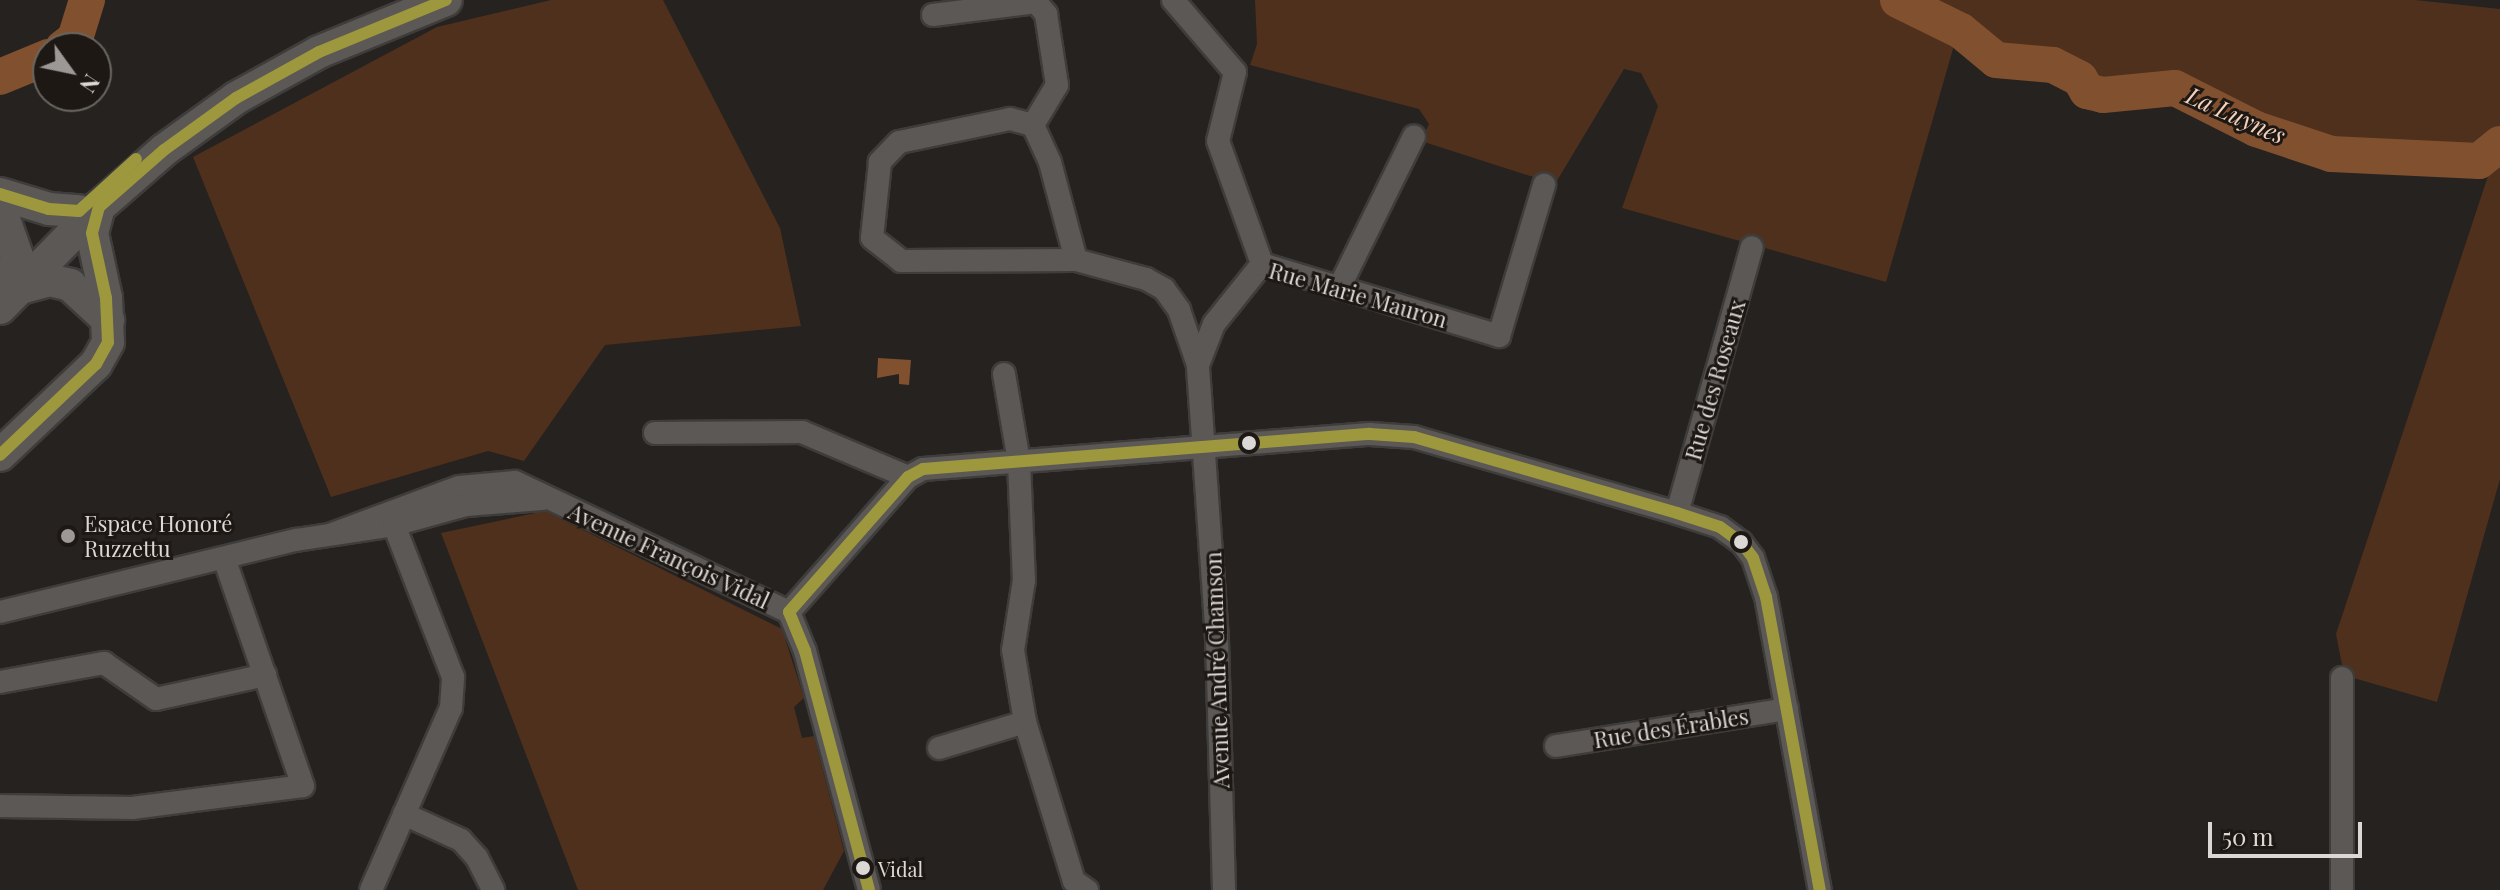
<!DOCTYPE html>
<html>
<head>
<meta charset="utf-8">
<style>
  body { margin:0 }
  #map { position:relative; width:2500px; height:890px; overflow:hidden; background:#25221f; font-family:"Playfair Display",serif }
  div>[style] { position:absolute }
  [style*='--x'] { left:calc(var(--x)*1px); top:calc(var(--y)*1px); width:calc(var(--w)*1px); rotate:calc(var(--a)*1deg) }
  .green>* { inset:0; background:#4f301c }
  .water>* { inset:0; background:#81502e }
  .river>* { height:36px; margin:-18px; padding:0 18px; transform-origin:18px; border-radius:18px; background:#81502e }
  .roads { filter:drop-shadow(2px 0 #3f3d3b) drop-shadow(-2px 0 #3f3d3b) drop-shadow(0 2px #3f3d3b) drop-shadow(0 -2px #3f3d3b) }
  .minor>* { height:22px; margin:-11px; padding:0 11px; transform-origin:11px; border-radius:11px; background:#5b5856 }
  .secondary>* { height:32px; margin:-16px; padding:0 16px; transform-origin:16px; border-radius:16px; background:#5b5856 }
  .bus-1>* { height:12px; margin:-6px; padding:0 6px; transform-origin:6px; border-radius:6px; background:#9d973d }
  .dots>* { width:22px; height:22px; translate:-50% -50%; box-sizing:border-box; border:4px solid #1d1814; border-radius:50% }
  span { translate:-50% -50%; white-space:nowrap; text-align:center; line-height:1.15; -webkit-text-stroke:6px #1d1814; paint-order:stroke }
  .bus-label { font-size:20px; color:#dcd8d5 }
  .left { translate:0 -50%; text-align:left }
  .street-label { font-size:22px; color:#dcd8d5 }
  .poi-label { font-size:22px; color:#dcd8d5 }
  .water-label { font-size:24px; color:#f3d1bc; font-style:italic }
  .north { position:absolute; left:32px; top:32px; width:80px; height:80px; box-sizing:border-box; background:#1d1814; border:2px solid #696561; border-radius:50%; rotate:123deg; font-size:22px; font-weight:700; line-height:32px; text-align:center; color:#dcd8d5 }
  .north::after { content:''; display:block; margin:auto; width:28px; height:36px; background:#9c9895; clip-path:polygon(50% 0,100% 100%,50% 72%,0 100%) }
  .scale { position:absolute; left:2208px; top:822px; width:154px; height:36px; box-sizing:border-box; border:4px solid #dcd8d5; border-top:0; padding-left:10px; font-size:24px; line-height:28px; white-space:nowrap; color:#dcd8d5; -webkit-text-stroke:6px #1d1814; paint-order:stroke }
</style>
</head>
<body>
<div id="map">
  <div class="green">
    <div style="clip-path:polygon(551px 0,663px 0,780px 228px,801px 326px,605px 345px,524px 461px,488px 451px,331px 497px,193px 157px,437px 27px)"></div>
    <div style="clip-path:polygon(1255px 0,2415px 0,2500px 9px,2500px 136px,2479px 154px,2330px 149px,2236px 116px,2184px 87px,2160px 82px,2096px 88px,2076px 71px,2078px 85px,2045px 66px,2004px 66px,1957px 35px,1886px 282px,1622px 208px,1658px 106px,1641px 73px,1624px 69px,1555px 184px,1421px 141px,1429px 124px,1419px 109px,1250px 65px,1257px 44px)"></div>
    <div style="clip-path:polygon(2500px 153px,2500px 479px,2437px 702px,2350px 677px,2343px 670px,2336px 634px,2493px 161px)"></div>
    <div style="clip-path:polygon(545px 511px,782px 629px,804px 698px,794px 707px,802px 738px,814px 736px,844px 851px,823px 890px,578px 890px,441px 533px)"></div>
  </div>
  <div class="water">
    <div style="clip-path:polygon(878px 358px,911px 360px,909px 385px,899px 384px,899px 374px,877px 378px)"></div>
  </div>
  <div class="river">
    <div style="--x:1898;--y:0;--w:70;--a:26.2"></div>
    <div style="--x:1961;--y:31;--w:45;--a:39.6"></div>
    <div style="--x:1996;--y:60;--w:57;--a:5"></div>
    <div style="--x:2053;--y:65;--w:30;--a:27"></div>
    <div style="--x:2080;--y:79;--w:14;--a:60"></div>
    <div style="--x:2087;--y:91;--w:16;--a:14"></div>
    <div style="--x:2103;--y:95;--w:72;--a:-5.6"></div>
    <div style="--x:2175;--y:88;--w:91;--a:26.8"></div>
    <div style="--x:2256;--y:129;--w:79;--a:18.4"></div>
    <div style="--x:2331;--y:154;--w:148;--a:2.7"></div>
    <div style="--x:2479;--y:161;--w:27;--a:-39"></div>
    <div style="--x:63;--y:48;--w:15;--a:-37"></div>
    <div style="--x:75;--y:39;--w:41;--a:-72.9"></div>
    <div style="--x:0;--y:77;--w:52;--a:-22.6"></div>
  </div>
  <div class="roads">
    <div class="minor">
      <div style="--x:1173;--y:0;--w:95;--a:49.3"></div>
      <div style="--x:1235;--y:72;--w:71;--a:103.8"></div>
      <div style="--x:1218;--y:141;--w:131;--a:70.3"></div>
      <div style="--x:933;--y:15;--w:104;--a:-7.2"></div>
      <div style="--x:1036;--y:2;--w:16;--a:50"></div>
      <div style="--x:1046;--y:14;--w:72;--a:81.2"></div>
      <div style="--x:1057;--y:85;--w:47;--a:121"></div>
      <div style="--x:1076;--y:260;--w:101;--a:-104.9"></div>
      <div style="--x:1050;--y:162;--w:41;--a:-114.7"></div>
      <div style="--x:1033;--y:125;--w:24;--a:-165"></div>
      <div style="--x:1010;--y:119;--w:113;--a:168.3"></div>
      <div style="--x:899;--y:142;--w:28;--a:134"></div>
      <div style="--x:880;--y:162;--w:76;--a:96"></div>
      <div style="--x:872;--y:238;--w:37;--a:38"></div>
      <div style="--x:901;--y:261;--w:175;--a:-0.3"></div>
      <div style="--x:1076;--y:260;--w:73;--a:15.2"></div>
      <div style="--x:1146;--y:279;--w:21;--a:29"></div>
      <div style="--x:1164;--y:289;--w:26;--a:54"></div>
      <div style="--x:1179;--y:310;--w:58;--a:70.9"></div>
      <div style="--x:1339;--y:288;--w:169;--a:-63.7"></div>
      <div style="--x:1004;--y:374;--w:89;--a:80.3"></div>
      <div style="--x:1019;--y:462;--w:118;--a:87.6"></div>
      <div style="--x:1024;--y:580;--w:71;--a:98.9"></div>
      <div style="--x:1013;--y:650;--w:73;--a:80.5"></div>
      <div style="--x:1025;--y:722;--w:166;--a:72.9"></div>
      <div style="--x:1074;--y:881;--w:16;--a:35"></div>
      <div style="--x:655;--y:433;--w:147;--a:-0.4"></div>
      <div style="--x:802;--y:432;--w:115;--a:23"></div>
      <div style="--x:1677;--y:513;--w:276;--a:-74.3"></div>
      <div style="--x:332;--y:534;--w:135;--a:-20.3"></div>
      <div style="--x:459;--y:487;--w:56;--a:-5.1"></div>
      <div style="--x:515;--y:482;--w:303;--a:25.4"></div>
      <div style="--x:789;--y:612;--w:42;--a:67.7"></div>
      <div style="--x:805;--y:651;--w:247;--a:75"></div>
      <div style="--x:0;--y:612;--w:305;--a:-13.7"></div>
      <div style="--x:296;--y:540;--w:99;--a:-8.7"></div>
      <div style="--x:394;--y:525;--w:75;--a:-15.5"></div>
      <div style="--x:466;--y:505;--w:76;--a:-4.5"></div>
      <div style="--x:789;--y:612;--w:180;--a:-48.6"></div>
      <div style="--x:908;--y:477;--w:17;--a:-28"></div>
      <div style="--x:923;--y:469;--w:448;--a:-4.5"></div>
      <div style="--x:1370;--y:434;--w:44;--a:3.9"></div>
      <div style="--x:1414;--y:437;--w:274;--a:16.1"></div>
      <div style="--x:1677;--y:513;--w:45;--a:18"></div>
      <div style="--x:1720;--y:527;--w:26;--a:36"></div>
      <div style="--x:1741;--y:542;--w:20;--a:53"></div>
      <div style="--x:1753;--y:558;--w:41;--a:71.6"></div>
      <div style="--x:1766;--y:597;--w:298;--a:79.6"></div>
      <div style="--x:0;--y:682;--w:106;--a:-10.4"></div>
      <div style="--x:104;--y:663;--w:63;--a:34.7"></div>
      <div style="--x:156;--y:699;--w:112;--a:-12.4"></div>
      <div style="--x:1556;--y:746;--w:234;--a:-9.1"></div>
      <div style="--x:939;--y:748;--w:90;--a:-16.8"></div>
      <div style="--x:0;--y:806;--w:132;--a:0.9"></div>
      <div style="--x:132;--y:808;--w:172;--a:-7.3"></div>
      <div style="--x:303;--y:786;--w:241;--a:-109.1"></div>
      <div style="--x:404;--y:814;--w:63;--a:24.5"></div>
      <div style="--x:461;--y:840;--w:24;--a:48"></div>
      <div style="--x:477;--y:858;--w:36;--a:63"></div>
      <div style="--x:371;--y:890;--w:199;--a:-66.3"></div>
      <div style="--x:451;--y:708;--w:31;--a:-86"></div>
      <div style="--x:453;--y:677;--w:163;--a:-111.2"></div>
      <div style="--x:1224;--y:890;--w:251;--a:-91.6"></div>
      <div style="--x:1217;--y:639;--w:275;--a:-94"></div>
      <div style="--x:1198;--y:365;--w:44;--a:-68.7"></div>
      <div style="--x:1214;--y:324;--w:77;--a:-51.3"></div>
      <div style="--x:1262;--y:264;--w:248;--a:16.9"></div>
      <div style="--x:1499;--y:336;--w:158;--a:-73.4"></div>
      <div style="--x:2342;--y:890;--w:212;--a:-90"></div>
    </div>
    <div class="secondary">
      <div style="--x:0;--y:194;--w:51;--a:17"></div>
      <div style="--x:49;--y:209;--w:30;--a:4"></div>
      <div style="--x:0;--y:208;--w:51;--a:70.5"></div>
      <div style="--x:17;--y:256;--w:23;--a:103"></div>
      <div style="--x:20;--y:288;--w:30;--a:-15"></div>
      <div style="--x:49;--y:280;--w:22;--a:13"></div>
      <div style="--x:70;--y:285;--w:52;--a:42.6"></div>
      <div style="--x:0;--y:308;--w:141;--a:-45.6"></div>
      <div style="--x:99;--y:207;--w:86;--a:-41.2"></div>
      <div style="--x:164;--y:150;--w:89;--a:-35.8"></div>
      <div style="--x:236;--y:98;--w:95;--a:-29"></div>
      <div style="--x:319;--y:52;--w:137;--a:-22.3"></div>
      <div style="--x:0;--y:455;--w:132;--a:-43.5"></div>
      <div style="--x:96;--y:364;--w:25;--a:-61"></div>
      <div style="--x:108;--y:342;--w:44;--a:-92.6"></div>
      <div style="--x:106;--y:298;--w:66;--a:-102.2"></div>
      <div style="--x:92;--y:233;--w:27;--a:-75"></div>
    </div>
  </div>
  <div class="bus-1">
    <div style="--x:0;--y:194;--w:51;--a:17"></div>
    <div style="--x:49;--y:209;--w:30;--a:4"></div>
    <div style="--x:79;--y:211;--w:77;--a:-42.4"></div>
    <div style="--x:0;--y:455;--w:132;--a:-43.5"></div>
    <div style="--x:96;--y:364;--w:25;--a:-61"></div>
    <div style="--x:108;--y:342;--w:44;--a:-92.6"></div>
    <div style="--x:106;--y:298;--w:66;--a:-102.2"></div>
    <div style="--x:92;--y:233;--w:27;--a:-75"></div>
    <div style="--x:99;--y:207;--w:86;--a:-41.2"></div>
    <div style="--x:164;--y:150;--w:89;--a:-35.8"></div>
    <div style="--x:236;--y:98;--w:95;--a:-29"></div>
    <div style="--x:319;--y:52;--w:137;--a:-22.3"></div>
    <div style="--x:789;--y:612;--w:180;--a:-48.6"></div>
    <div style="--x:908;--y:477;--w:17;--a:-28"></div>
    <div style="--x:923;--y:469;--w:448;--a:-4.5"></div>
    <div style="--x:1370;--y:434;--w:44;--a:3.9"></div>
    <div style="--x:1414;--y:437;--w:274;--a:16.1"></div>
    <div style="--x:1677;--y:513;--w:45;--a:18"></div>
    <div style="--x:1720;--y:527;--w:26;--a:36"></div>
    <div style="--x:1741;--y:542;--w:20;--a:53"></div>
    <div style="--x:1753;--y:558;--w:41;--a:71.6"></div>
    <div style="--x:1766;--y:597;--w:298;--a:79.6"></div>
    <div style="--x:789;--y:612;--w:42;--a:67.7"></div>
    <div style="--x:805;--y:651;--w:247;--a:75"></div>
  </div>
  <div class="dots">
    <div style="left:1249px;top:443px;background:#dcd8d5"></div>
    <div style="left:68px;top:536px;background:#9c9895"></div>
    <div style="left:1741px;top:542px;background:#dcd8d5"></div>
    <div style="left:863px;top:868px;background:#dcd8d5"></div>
  </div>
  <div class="bus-label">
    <span class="left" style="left:878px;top:868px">Vidal</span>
  </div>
  <div class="street-label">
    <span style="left:1358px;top:295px;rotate:16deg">Rue Marie Mauron</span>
    <span style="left:1715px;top:380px;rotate:-74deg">Rue des Roseaux</span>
    <span style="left:669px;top:556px;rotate:25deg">Avenue François Vidal</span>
    <span style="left:1217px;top:670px;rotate:-92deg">Avenue André Chamson</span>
    <span style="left:1671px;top:728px;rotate:-9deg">Rue des Érables</span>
  </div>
  <div class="poi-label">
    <span class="left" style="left:84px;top:536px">Espace Honoré<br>Ruzzettu</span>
  </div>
  <div class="water-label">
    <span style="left:2236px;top:115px;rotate:24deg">La Luynes</span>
  </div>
  <div class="north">N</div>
  <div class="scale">50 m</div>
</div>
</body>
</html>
